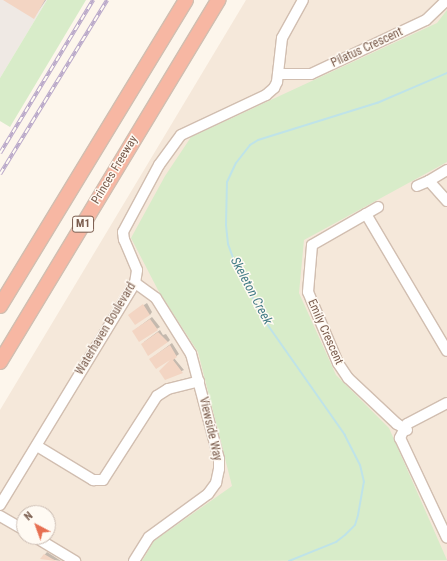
<!DOCTYPE html>
<html>
<head>
<meta charset="utf-8">
<style>
  body { margin:0 }
  #map { position:relative; width:447px; height:561px; overflow:hidden; background:#fdf6ec; font-family:"Roboto Condensed",sans-serif }
  div>[style] { position:absolute }
  [style*='--x'] { left:calc(var(--x)*1px); top:calc(var(--y)*1px); width:calc(var(--w)*1px); rotate:calc(var(--a)*1deg) }
  .residential>* { inset:0; background:#f5e8da }
  .industrial>* { inset:0; background:#efe9e4 }
  .green>* { inset:0; background:#d8ecc9 }
  .shadow>* { inset:0; background:#0003 }
  .stream>* { height:2px; margin:-1px; padding:0 1px; transform-origin:1px; border-radius:1px; background:#bfe3e8 }
  .building>* { inset:0; background:#f3d5c3 }
  .roads { filter:drop-shadow(1px 0 #d1beb0) drop-shadow(-1px 0 #d1beb0) drop-shadow(0 1px #d1beb0) drop-shadow(0 -1px #d1beb0) }
  .minor>* { height:10px; margin:-5px; padding:0 5px; transform-origin:5px; border-radius:5px; background:#fff }
  .highway>* { height:14px; margin:-7px; padding:0 7px; transform-origin:7px; border-radius:7px; background:#f7b7a3 }
  .rail>* { height:3.5px; margin-top:-1.75px; transform-origin:0; background:repeating-linear-gradient(90deg,#fffaf3 0 6px,#b9a8c9 0 12px); box-sizing:border-box; border-block:1px solid #b9a8c9 }
  span { translate:-50% -50%; white-space:nowrap; text-align:center; line-height:1.15; -webkit-text-stroke:3px #fffaf3; paint-order:stroke }
  .shield-label span { padding:1px 3px; background:#fffaf3; border:1px solid; border-radius:3px; -webkit-text-stroke-width:0 }
  .shield-label { font-size:11px; color:#7a5c4d; font-weight:700 }
  .street-label { font-size:12px; color:#7a5c4d }
  .water-label { font-size:13px; color:#437c86; font-style:italic }
  .north { position:absolute; left:16px; top:505px; width:40px; height:40px; box-sizing:border-box; background:#fffaf3; border:1px solid #cabbb1; border-radius:50%; rotate:319deg; font-size:11px; font-weight:700; line-height:16px; text-align:center; color:#7a5c4d }
  .north::after { content:''; display:block; margin:auto; width:14px; height:18px; background:#e76f51; clip-path:polygon(50% 0,100% 100%,50% 72%,0 100%) }
</style>
</head>
<body>
<div id="map">
  <div class="residential">
    <div style="clip-path:polygon(evenodd,246px 0,447px 0,447px 561px,0 561px,0 410px,246px 0,24px 513px,48px 513px,48px 537px,24px 537px,24px 513px)"></div>
  </div>
  <div class="industrial">
    <div style="clip-path:polygon(0 0,47px 0,0 78px)"></div>
  </div>
  <div class="green">
    <div style="clip-path:polygon(47px 0,86px 0,10px 127px,0 121px,0 78px)"></div>
    <div style="clip-path:polygon(447px 10px,447px 162px,304px 240px,299px 293px,336px 375px,389px 428px,447px 560px,142px 561px,154px 541px,232px 486px,198px 352px,158px 290px,131px 238px,165px 176px,191px 137px,437px 23px)"></div>
  </div>
  <div class="shadow">
    <div style="clip-path:polygon(5px 0,46px 0,34px 17px)"></div>
    <div style="clip-path:polygon(147px 303px,152px 312px,150px 315px,132px 313px)"></div>
    <div style="clip-path:polygon(152px 317px,160px 327px,139px 340px,136px 329px)"></div>
    <div style="clip-path:polygon(160px 330px,163px 335px,166px 334px,170px 340px,168px 342px,144px 342px)"></div>
    <div style="clip-path:polygon(172px 343px,179px 354px,174px 358px,184px 370px,165px 378px,160px 371px,174px 358px,153px 357px)"></div>
    <div style="clip-path:polygon(47px 552px,61px 561px,42px 558px)"></div>
  </div>
  <div class="stream">
    <div style="--x:289;--y:561;--w:51;--a:-22"></div>
    <div style="--x:336;--y:542;--w:11;--a:-38"></div>
    <div style="--x:345;--y:535;--w:14;--a:-45"></div>
    <div style="--x:355;--y:525;--w:10;--a:-73"></div>
    <div style="--x:358;--y:515;--w:34;--a:-80"></div>
    <div style="--x:364;--y:482;--w:17;--a:-103"></div>
    <div style="--x:360;--y:465;--w:34;--a:-117"></div>
    <div style="--x:345;--y:435;--w:139;--a:-125.1"></div>
    <div style="--x:265;--y:321;--w:62;--a:-117.8"></div>
    <div style="--x:236;--y:266;--w:23;--a:-110"></div>
    <div style="--x:228;--y:244;--w:19;--a:-96"></div>
    <div style="--x:226;--y:225;--w:43;--a:-88.7"></div>
    <div style="--x:227;--y:182;--w:21;--a:-65"></div>
    <div style="--x:236;--y:163;--w:23;--a:-52"></div>
    <div style="--x:250;--y:145;--w:9;--a:-32"></div>
    <div style="--x:258;--y:140;--w:125;--a:-17.3"></div>
    <div style="--x:377;--y:103;--w:76;--a:-23.2"></div>
  </div>
  <div class="building">
    <div style="clip-path:polygon(3px 0,45px 0,34px 19px)"></div>
    <div style="clip-path:polygon(143px 304px,150px 315px,135px 325px,128px 315px)"></div>
    <div style="clip-path:polygon(150px 319px,158px 330px,139px 342px,132px 331px)"></div>
    <div style="clip-path:polygon(158px 332px,168px 342px,148px 356px,141px 344px)"></div>
    <div style="clip-path:polygon(170px 345px,177px 357px,173px 360px,183px 373px,165px 380px,159px 371px,170px 360px,156px 369px,149px 359px)"></div>
    <div style="clip-path:polygon(44px 554px,56px 561px,40px 559px)"></div>
  </div>
  <div class="roads">
    <div class="minor">
      <div style="--x:278;--y:74;--w:33;--a:0"></div>
      <div style="--x:311;--y:74;--w:127;--a:-25.2"></div>
      <div style="--x:426;--y:20;--w:29;--a:-44"></div>
      <div style="--x:447;--y:170;--w:21;--a:149"></div>
      <div style="--x:429;--y:181;--w:27;--a:48"></div>
      <div style="--x:417;--y:186;--w:13;--a:-23"></div>
      <div style="--x:366;--y:214;--w:14;--a:-30"></div>
      <div style="--x:447;--y:403;--w:45;--a:152.3"></div>
      <div style="--x:407;--y:424;--w:16;--a:117"></div>
      <div style="--x:400;--y:438;--w:110;--a:64.8"></div>
      <div style="--x:407;--y:430;--w:12;--a:-149"></div>
      <div style="--x:397;--y:424;--w:67;--a:-136.8"></div>
      <div style="--x:348;--y:378;--w:18;--a:-124"></div>
      <div style="--x:338;--y:363;--w:77;--a:-112.9"></div>
      <div style="--x:308;--y:292;--w:47;--a:-85.1"></div>
      <div style="--x:312;--y:245;--w:62;--a:-29.9"></div>
      <div style="--x:366;--y:214;--w:159;--a:59.4"></div>
      <div style="--x:37;--y:446;--w:66;--a:31.3"></div>
      <div style="--x:93;--y:480;--w:10;--a:0"></div>
      <div style="--x:103;--y:480;--w:100;--a:-57.3"></div>
      <div style="--x:157;--y:396;--w:13;--a:-32"></div>
      <div style="--x:168;--y:389;--w:32;--a:-14"></div>
      <div style="--x:0;--y:505;--w:260;--a:-58.7"></div>
      <div style="--x:135;--y:283;--w:13;--a:-81"></div>
      <div style="--x:137;--y:270;--w:33;--a:-113"></div>
      <div style="--x:124;--y:240;--w:8;--a:-97"></div>
      <div style="--x:123;--y:232;--w:76;--a:-61.8"></div>
      <div style="--x:159;--y:165;--w:37;--a:-54"></div>
      <div style="--x:181;--y:135;--w:94;--a:-25.2"></div>
      <div style="--x:266;--y:95;--w:11;--a:-41"></div>
      <div style="--x:274;--y:88;--w:7;--a:-63"></div>
      <div style="--x:277;--y:82;--w:44;--a:-83.5"></div>
      <div style="--x:282;--y:38;--w:43;--a:-61.1"></div>
      <div style="--x:0;--y:516;--w:28;--a:30"></div>
      <div style="--x:35;--y:537;--w:47;--a:31"></div>
      <div style="--x:134;--y:561;--w:28;--a:-58"></div>
      <div style="--x:149;--y:537;--w:73;--a:-36.1"></div>
      <div style="--x:208;--y:494;--w:14;--a:-54"></div>
      <div style="--x:216;--y:483;--w:14;--a:-78"></div>
      <div style="--x:219;--y:469;--w:10;--a:-90"></div>
      <div style="--x:219;--y:459;--w:109;--a:-104.9"></div>
      <div style="--x:191;--y:354;--w:66;--a:-122"></div>
      <div style="--x:156;--y:298;--w:26;--a:-144"></div>
    </div>
    <div class="highway">
      <div style="--x:0;--y:306;--w:358;--a:-58.7"></div>
      <div style="--x:0;--y:362;--w:423;--a:-58.9"></div>
    </div>
  </div>
  <div class="rail">
    <div style="--x:0;--y:153;--w:179;--a:-58.7"></div>
    <div style="--x:0;--y:174;--w:204;--a:-58.4"></div>
  </div>
  <div class="shield-label">
    <span style="left:83px;top:224px">M1</span>
  </div>
  <div class="street-label">
    <span style="left:367px;top:48px;rotate:-25deg">Pilatus Crescent</span>
    <span style="left:115px;top:170px;rotate:-59deg">Princes Freeway</span>
    <span style="left:106px;top:329px;rotate:-59deg">Waterhaven Boulevard</span>
    <span style="left:325px;top:332px;rotate:66deg">Emily Crescent</span>
    <span style="left:210px;top:429px;rotate:77deg">Viewside Way</span>
  </div>
  <div class="water-label">
    <span style="left:251px;top:291px;rotate:62deg">Skeleton Creek</span>
  </div>
  <div class="north">N</div>
</div>
</body>
</html>
